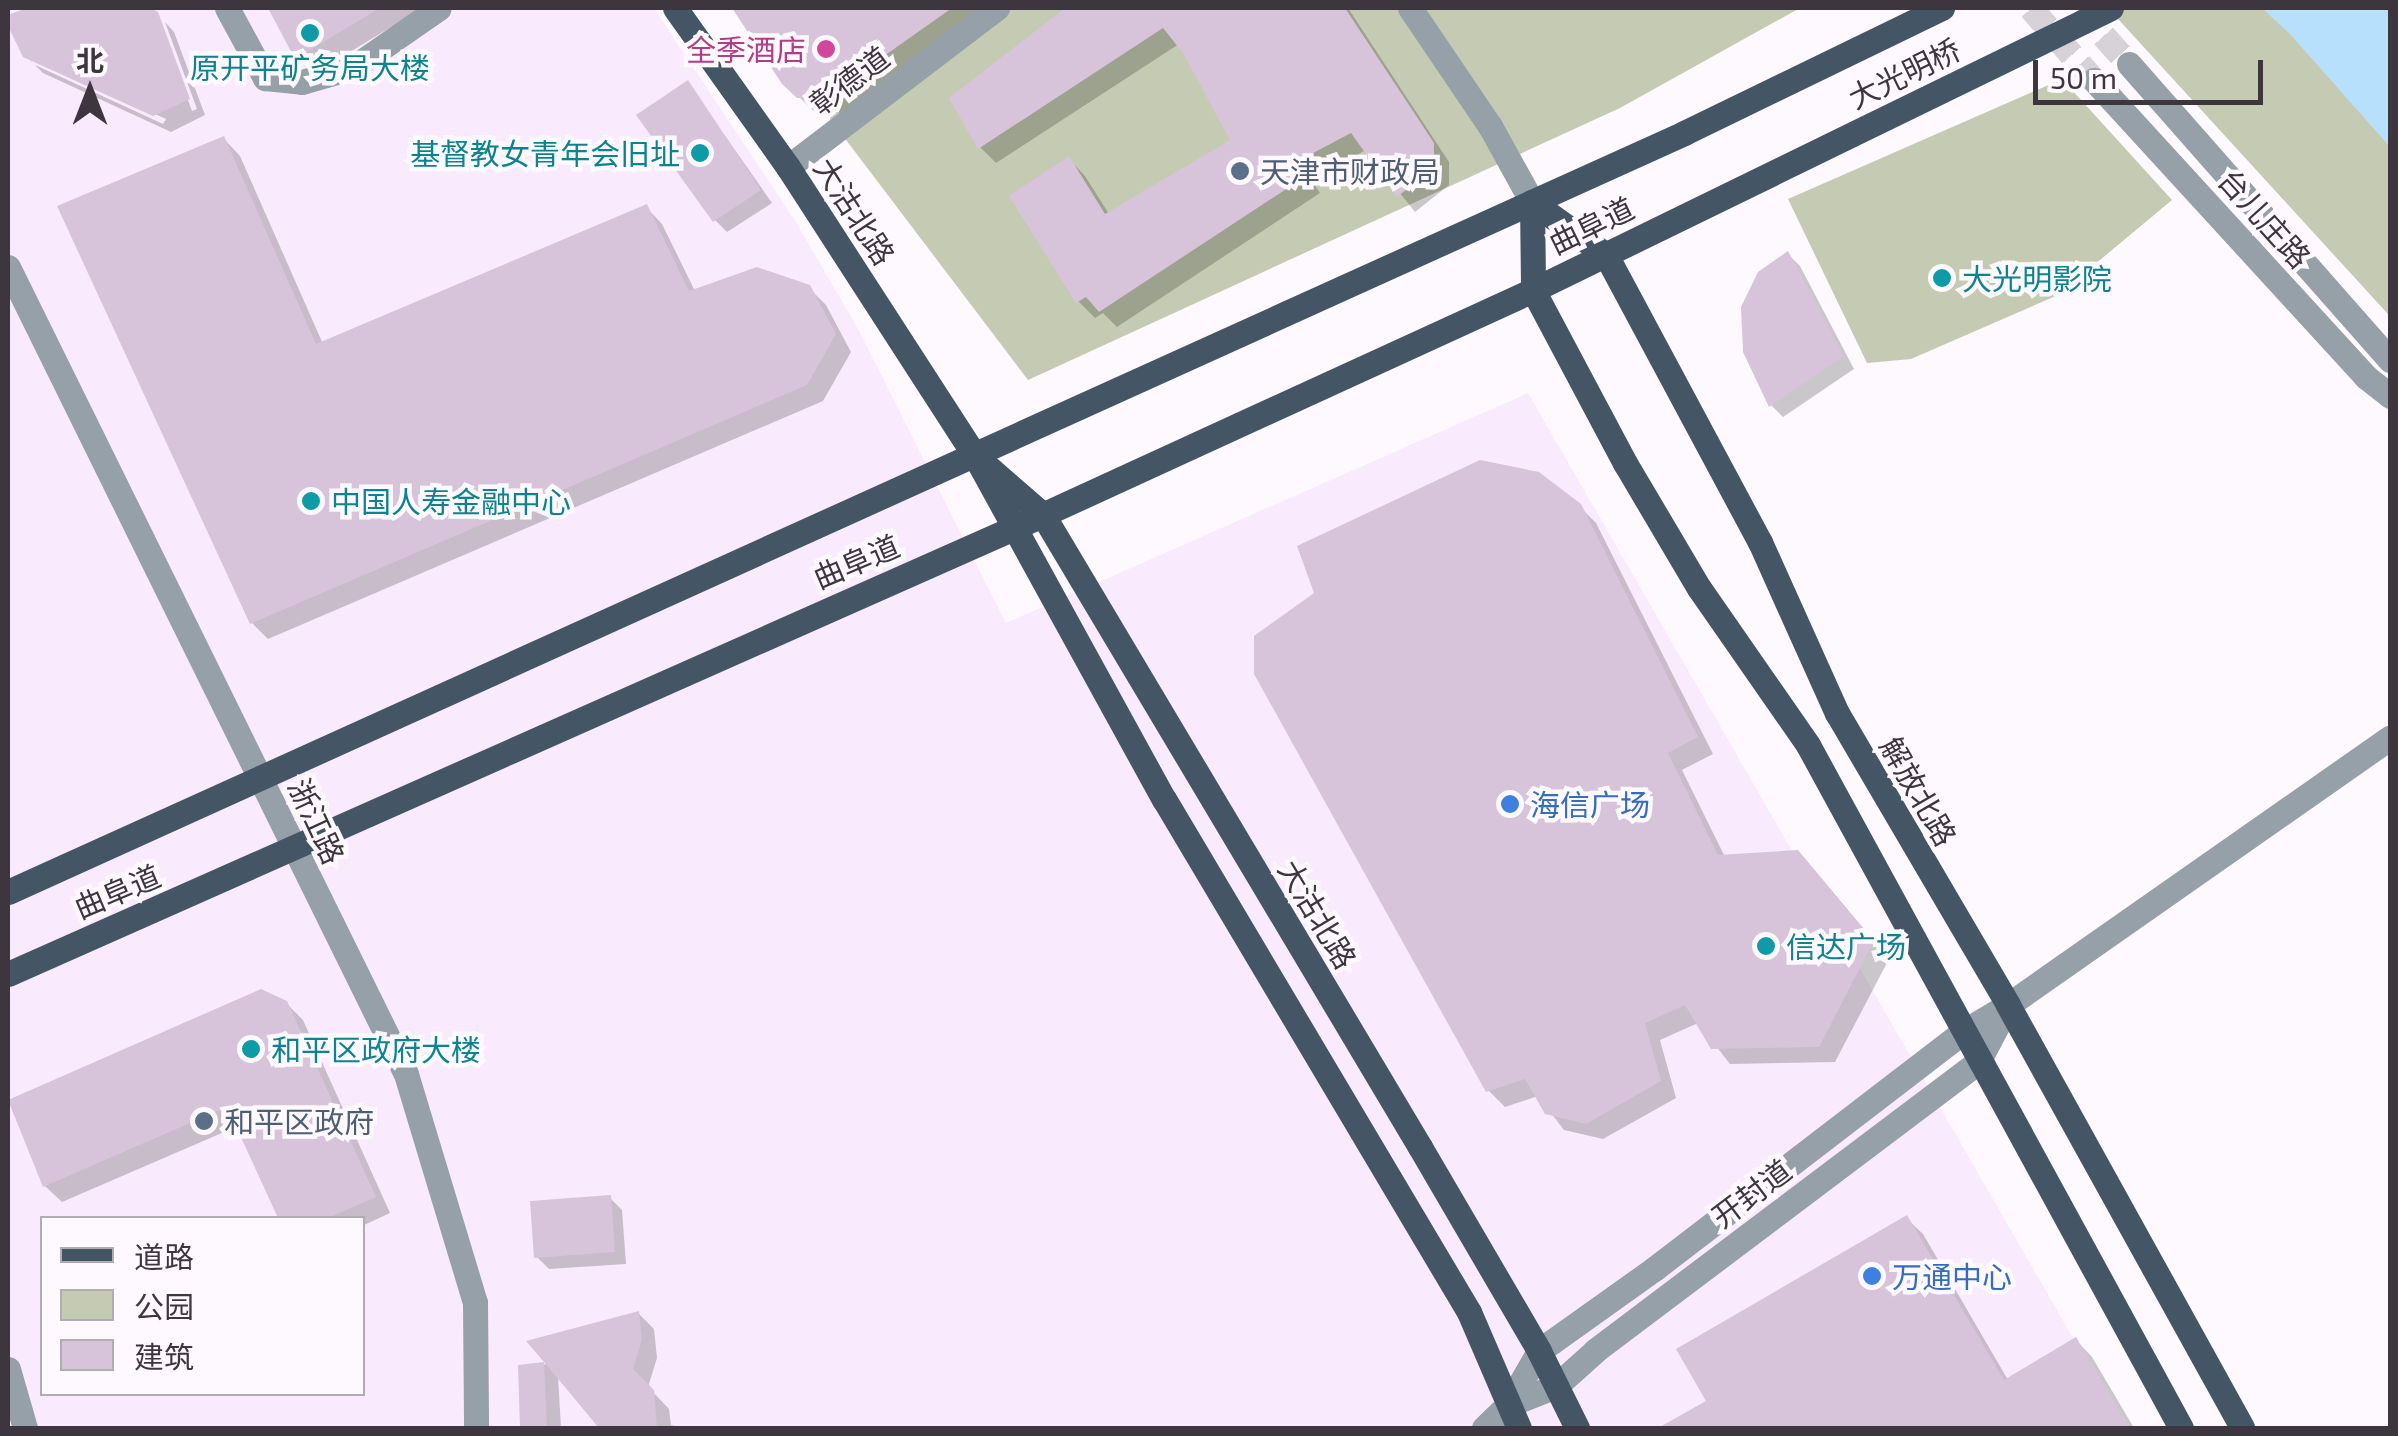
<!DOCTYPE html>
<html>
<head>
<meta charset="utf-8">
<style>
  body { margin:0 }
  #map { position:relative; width:2398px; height:1436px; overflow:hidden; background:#fdf9fe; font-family:"Exo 2","Noto Sans SC",sans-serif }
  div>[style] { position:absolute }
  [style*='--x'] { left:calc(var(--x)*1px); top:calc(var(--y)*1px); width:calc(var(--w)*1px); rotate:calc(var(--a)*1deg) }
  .commercial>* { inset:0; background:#faeafd }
  .green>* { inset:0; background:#c5cbb2 }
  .water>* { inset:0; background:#b7e0fc }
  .shadow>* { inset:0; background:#0003 }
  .building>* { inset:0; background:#d7c3da }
  .minor-tunnel>* { height:25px; margin-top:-12.5px; transform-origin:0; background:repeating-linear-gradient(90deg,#d7d2d8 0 25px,transparent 0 37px) }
  .minor>* { height:25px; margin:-12.5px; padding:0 12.5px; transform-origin:12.5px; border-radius:12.5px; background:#95a0a9 }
  .major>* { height:25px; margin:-12.5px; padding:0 12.5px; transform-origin:12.5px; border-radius:12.5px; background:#445665 }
  .dots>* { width:28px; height:28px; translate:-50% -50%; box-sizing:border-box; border:5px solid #fdf9fe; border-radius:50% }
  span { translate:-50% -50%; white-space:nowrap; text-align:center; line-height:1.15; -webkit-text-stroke:9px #fdf9fe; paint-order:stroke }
  .hotel-label { font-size:30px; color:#b23c85 }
  .right { translate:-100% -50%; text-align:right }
  .culture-label { font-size:30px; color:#0d838f }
  .left { translate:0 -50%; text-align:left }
  .street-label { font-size:30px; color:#3e363f }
  .service-label { font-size:30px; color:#4e5e75 }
  .shop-label { font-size:30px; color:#366cbe }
  .frame { position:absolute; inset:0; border:10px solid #3e363f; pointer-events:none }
  .legend { position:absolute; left:40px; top:1216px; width:325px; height:180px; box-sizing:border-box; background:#fdf9fe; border:2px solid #b1abb2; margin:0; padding:12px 18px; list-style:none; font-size:30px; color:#3e363f }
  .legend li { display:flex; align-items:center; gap:20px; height:50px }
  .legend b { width:50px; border:2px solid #b1abb2 }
  .north { position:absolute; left:40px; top:40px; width:100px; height:100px; -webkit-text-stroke:8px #fdf9fe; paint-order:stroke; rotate:0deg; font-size:28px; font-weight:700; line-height:40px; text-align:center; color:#3e363f }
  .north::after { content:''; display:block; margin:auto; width:35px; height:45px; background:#3e363f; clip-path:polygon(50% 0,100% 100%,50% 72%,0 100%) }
  .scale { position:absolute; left:2033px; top:60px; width:230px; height:45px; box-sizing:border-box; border:5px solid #3e363f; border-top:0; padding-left:12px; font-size:30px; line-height:35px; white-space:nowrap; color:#3e363f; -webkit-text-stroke:8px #fdf9fe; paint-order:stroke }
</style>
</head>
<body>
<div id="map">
  <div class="commercial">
    <div style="clip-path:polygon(evenodd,8px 8px,654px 8px,797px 224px,857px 327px,1006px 623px,1528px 393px,2125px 1428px,8px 1428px,8px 8px,42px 1218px,362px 1218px,362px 1394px,42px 1394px,42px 1218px)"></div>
  </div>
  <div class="green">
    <div style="clip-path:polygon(746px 8px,1800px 8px,1620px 108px,1028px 380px)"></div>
    <div style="clip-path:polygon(2108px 8px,2390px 8px,2390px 317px,2387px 313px)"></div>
    <div style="clip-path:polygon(2062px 79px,2172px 200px,2058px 295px,1911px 359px,1867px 363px,1788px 199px)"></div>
  </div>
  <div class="water">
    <div style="clip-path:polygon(2262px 8px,2390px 8px,2390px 147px,2290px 34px)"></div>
  </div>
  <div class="shadow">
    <div style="clip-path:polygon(34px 8px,145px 8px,157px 14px,192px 111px,197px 109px,165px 22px,174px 32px,205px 115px,171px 132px,43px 73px,35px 65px,163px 124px,166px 119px,32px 58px,32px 62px,8px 17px)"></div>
    <div style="clip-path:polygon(271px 8px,422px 8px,314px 74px,297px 58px)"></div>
    <div style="clip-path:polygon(734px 8px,989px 8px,844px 113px,816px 113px,784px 83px)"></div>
    <div style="clip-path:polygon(1069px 8px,1348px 8px,1449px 162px,1449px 185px,1415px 212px,1366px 150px,1311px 179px,1320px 193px,1117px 327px,1103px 313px,1095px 318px,1078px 301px,1069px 159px,1085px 176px,1109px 214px,1233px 141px,1179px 44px,996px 163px,980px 147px,952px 98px)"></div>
    <div style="clip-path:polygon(688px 83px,772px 203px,727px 232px,715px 220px)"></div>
    <div style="clip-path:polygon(224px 139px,240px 156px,323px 344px,646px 207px,662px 224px,695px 291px,808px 287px,826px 305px,851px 352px,823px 401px,268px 639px,252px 623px)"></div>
    <div style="clip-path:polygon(1788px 254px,1800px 266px,1854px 369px,1783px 417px,1771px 405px)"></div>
    <div style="clip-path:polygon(1579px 506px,1596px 523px,1713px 754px,1682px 770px,1725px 857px,1814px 870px,1889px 959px,1835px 1062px,1730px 1064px,1698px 1023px,1660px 1040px,1676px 1098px,1603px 1139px,1564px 1130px,1538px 1096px,1505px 1107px,1488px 1090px)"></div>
    <div style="clip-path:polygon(261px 992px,286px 1003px,303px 1020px,390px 1213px,362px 1226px,362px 1218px,281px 1218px,238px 1126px,62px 1202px,45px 1186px,9px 1102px)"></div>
    <div style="clip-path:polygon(610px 1198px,622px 1210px,626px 1264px,549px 1269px,537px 1257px)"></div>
    <div style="clip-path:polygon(1906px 1218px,1923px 1234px,2008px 1380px,2076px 1340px,2092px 1357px,2134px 1428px,1674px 1428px,1671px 1424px,1710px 1401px)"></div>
    <div style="clip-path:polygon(639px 1314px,654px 1329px,657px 1358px,648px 1387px,669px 1409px,671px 1425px,683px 1428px,599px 1428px,558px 1376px,561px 1428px,522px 1428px,520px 1367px,548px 1364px)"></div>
  </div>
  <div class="building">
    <div style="clip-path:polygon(27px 8px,150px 8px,158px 12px,190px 99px,153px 116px,23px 57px,8px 26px,8px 15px)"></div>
    <div style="clip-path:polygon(268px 8px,380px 8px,295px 59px)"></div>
    <div style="clip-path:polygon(732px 8px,952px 8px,826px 97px,797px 98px,782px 84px)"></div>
    <div style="clip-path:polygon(1065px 8px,1345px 8px,1434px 143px,1434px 168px,1397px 197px,1351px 133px,1296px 162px,1306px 176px,1099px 312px,1086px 297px,1076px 303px,1009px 196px,1069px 156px,1105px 214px,1230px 140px,1183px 53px,1163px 28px,978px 149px,949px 98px)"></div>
    <div style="clip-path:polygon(688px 80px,761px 190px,713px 222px,636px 115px)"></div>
    <div style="clip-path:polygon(224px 136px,316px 344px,647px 204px,689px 291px,757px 267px,810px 285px,836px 334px,807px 385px,250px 624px,57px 206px)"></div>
    <div style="clip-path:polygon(1788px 251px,1844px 356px,1769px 407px,1743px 352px,1741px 307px,1758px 272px)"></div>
    <div style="clip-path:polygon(1480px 460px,1539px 472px,1581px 504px,1698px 737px,1668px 753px,1718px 855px,1798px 850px,1874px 941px,1819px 1047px,1711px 1049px,1685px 1005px,1645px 1023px,1661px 1081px,1586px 1124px,1545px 1114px,1525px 1079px,1486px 1092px,1254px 674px,1254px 636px,1314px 593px,1297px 546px)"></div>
    <div style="clip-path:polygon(261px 989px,287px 1001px,376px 1197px,328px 1218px,278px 1218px,227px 1107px,43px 1187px,8px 1100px)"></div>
    <div style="clip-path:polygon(611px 1195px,615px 1252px,534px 1258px,530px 1201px)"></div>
    <div style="clip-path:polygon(1907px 1215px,2004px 1380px,2076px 1337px,2130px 1428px,1658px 1428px,1706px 1401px,1676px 1349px)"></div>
    <div style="clip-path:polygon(639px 1311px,642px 1340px,633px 1369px,654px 1390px,657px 1428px,599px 1428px,544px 1362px,547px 1428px,520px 1428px,518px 1365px,544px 1362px,526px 1341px)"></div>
  </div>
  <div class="minor-tunnel">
    <div style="--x:2031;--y:8;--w:96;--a:48.8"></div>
    <div style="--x:2079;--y:8;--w:75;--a:48.2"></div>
  </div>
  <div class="minor">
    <div style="--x:227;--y:8;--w:80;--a:61.5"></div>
    <div style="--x:265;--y:78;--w:37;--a:6"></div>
    <div style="--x:302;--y:82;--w:54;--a:-16.1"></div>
    <div style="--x:354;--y:67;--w:103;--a:-34.8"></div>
    <div style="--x:1410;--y:8;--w:143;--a:55.9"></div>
    <div style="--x:1490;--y:126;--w:87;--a:61.1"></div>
    <div style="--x:2129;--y:64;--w:395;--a:48.6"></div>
    <div style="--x:2094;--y:80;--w:403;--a:47.5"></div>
    <div style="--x:2366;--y:377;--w:31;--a:38"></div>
    <div style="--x:788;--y:167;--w:263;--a:-37.3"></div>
    <div style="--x:8;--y:267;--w:900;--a:63.75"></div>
    <div style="--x:406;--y:1074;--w:239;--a:73.2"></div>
    <div style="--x:475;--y:1303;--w:125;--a:89.5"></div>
    <div style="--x:2008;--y:1005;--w:64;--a:117.8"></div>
    <div style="--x:1978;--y:1062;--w:480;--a:143"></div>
    <div style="--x:1595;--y:1351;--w:52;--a:138.1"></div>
    <div style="--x:1556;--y:1386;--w:52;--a:158.4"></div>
    <div style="--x:1508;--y:1405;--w:62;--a:-60.1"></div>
    <div style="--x:1539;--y:1351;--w:141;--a:-35.5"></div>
    <div style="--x:1654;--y:1269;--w:389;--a:-37.5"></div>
    <div style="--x:1963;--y:1032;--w:52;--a:-31"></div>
    <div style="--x:2008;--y:1005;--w:466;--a:-35"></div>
    <div style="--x:8;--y:1369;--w:61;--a:73.9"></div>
    <div style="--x:1484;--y:1428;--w:33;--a:-44"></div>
  </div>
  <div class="major">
    <div style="--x:675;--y:8;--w:195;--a:54.6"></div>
    <div style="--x:788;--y:167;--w:342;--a:57.1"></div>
    <div style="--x:974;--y:454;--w:394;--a:61.2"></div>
    <div style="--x:1164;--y:799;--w:597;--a:59.27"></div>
    <div style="--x:1469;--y:1312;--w:126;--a:66.7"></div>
    <div style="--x:1532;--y:202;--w:91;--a:35.6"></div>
    <div style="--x:1606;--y:255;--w:326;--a:61.8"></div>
    <div style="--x:1760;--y:542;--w:188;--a:65.8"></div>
    <div style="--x:1837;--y:713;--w:338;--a:59.6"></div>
    <div style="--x:2008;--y:1005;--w:483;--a:61"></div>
    <div style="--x:1532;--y:202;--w:88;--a:89.3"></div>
    <div style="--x:1533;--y:290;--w:196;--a:62"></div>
    <div style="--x:1625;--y:463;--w:145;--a:59.4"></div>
    <div style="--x:1699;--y:588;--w:191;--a:55.2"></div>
    <div style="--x:1808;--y:745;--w:778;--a:61.36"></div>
    <div style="--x:989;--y:468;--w:72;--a:41"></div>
    <div style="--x:1043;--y:515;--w:736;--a:59.18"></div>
    <div style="--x:1420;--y:1147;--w:236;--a:59.7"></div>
    <div style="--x:1539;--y:1351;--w:86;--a:63.7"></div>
    <div style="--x:8;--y:892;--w:1840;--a:-24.36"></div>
    <div style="--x:1684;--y:133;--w:287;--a:-25.9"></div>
    <div style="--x:8;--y:974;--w:1103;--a:-23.92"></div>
    <div style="--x:1016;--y:527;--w:569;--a:-24.63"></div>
    <div style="--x:1533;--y:290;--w:643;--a:-26.01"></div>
  </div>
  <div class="dots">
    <div style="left:310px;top:33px;background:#0f9aa8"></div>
    <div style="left:826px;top:49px;background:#d1479c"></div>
    <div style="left:700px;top:153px;background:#0f9aa8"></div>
    <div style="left:1240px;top:171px;background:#5c6f8a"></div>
    <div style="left:1942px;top:278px;background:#0f9aa8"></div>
    <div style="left:311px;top:501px;background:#0f9aa8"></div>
    <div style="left:1510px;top:804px;background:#3f7fe0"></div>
    <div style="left:1766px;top:946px;background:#0f9aa8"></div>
    <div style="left:251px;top:1049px;background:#0f9aa8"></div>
    <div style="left:204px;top:1121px;background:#5c6f8a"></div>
    <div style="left:1872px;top:1276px;background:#3f7fe0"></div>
  </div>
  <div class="hotel-label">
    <span class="right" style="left:806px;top:49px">全季酒店</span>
  </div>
  <div class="culture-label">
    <span style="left:310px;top:67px">原开平矿务局大楼</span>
    <span class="right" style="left:680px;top:153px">基督教女青年会旧址</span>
    <span class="left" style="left:1962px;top:278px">大光明影院</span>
    <span class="left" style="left:331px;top:501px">中国人寿金融中心</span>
    <span class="left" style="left:1786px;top:946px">信达广场</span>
    <span class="left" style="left:271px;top:1049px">和平区政府大楼</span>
  </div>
  <div class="street-label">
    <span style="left:1904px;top:73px;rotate:-26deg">大光明桥</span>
    <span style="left:849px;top:80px;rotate:-37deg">彰德道</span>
    <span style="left:855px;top:211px;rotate:57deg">大沽北路</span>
    <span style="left:2265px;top:218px;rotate:48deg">台儿庄路</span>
    <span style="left:1591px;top:225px;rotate:-26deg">曲阜道</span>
    <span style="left:856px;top:561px;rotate:-23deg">曲阜道</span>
    <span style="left:1919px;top:791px;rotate:60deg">解放北路</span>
    <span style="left:317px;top:821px;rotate:65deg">浙江路</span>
    <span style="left:117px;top:891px;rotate:-23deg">曲阜道</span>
    <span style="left:1318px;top:914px;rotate:59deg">大沽北路</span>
    <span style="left:1751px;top:1193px;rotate:-37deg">开封道</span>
  </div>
  <div class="service-label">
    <span class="left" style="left:1260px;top:171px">天津市财政局</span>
    <span class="left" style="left:224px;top:1121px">和平区政府</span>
  </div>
  <div class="shop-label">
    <span class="left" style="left:1530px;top:804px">海信广场</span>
    <span class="left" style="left:1892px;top:1276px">万通中心</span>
  </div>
  <div class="frame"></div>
  <ul class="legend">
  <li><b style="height:12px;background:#445665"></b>道路</li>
  <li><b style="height:28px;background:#c5cbb2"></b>公园</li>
  <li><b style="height:28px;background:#d7c3da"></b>建筑</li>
  </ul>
  <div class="north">北</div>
  <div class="scale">50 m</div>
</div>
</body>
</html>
